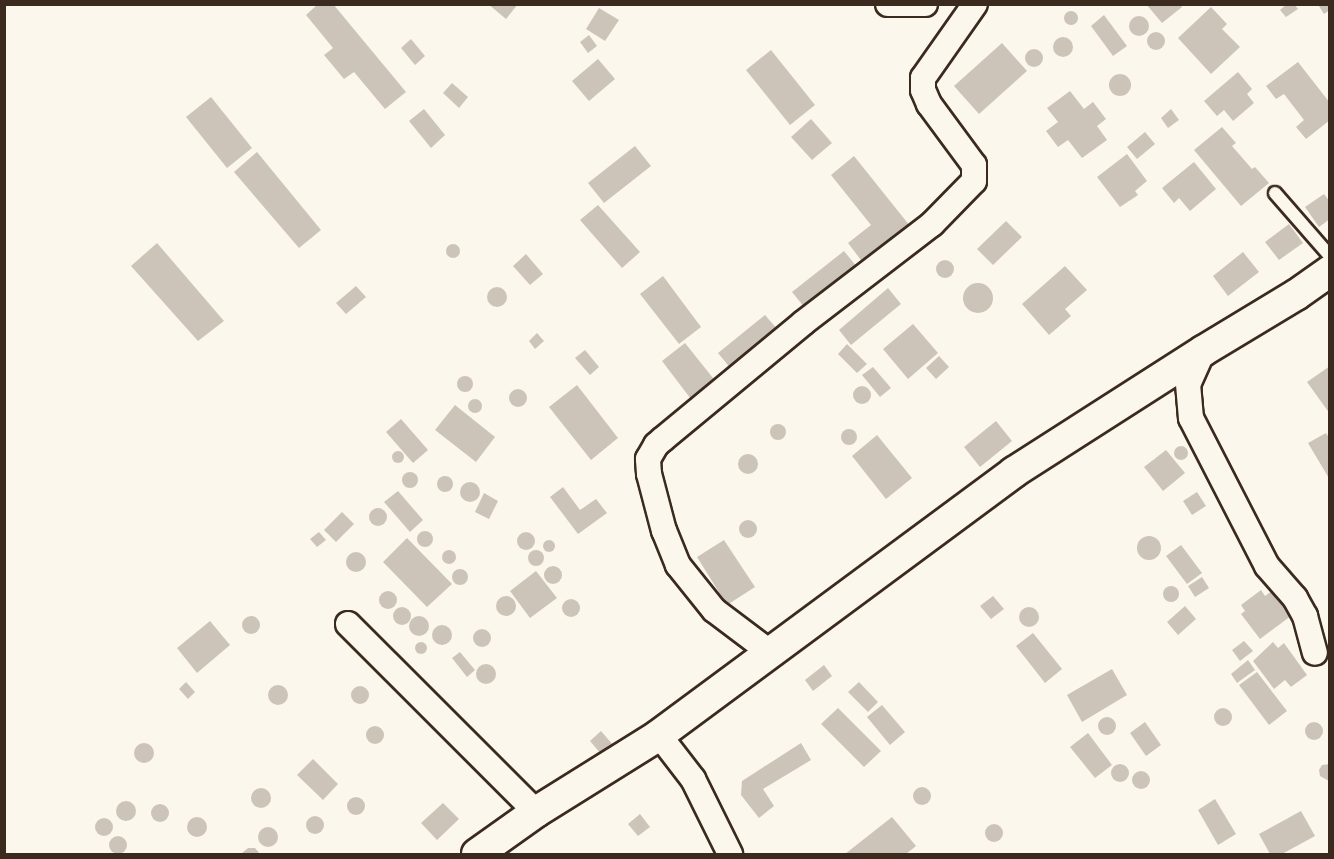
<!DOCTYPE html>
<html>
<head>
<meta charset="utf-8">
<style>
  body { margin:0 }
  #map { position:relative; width:1334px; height:859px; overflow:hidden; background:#fbf7ec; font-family:"Comic Neue",sans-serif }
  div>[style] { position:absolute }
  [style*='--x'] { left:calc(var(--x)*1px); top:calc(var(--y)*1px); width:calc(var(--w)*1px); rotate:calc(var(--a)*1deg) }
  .building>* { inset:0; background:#ccc4b9 }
  .round { border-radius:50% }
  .roads { filter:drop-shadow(2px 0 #3b2a1e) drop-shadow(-2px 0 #3b2a1e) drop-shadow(0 2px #3b2a1e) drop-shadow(0 -2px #3b2a1e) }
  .service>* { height:12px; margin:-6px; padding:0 6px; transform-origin:6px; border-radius:6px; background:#fbf7ec }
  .minor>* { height:24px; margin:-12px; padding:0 12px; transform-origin:12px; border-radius:12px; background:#fbf7ec }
  .tertiary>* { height:30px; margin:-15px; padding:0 15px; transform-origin:15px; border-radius:15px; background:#fbf7ec }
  span { translate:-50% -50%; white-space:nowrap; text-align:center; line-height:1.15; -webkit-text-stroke:5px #fbf7ec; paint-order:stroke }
  .frame { position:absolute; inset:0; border:6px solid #3b2a1e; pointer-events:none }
</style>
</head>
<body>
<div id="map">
  <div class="building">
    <div style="clip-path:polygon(318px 4px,333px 4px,406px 92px,385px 109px,354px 72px,344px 79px,324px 55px,333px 48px,306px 15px)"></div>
    <div style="clip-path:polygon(488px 4px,518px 4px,506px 19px)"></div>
    <div style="clip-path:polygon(1146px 4px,1180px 4px,1182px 7px,1162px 23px)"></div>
    <div style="clip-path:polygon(1287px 4px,1294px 4px,1298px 9px,1286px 17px,1280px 10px)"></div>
    <div style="clip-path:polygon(1321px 4px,1330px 4px,1330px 10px,1324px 14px,1319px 6px)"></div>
    <div style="clip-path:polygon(1211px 7px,1227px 24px,1222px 29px,1240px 47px,1211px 74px,1178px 38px)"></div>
    <div style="clip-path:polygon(599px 8px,619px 20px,605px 41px,586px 29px)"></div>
    <div class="round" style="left:1064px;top:11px;width:14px;height:14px"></div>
    <div style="clip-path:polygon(1104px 15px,1127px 46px,1113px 56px,1091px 26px)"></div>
    <div class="round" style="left:1129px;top:16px;width:20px;height:20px"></div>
    <div class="round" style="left:1147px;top:32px;width:18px;height:18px"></div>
    <div style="clip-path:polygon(589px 35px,597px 46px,588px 53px,580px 42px)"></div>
    <div class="round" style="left:1053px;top:37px;width:20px;height:20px"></div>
    <div style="clip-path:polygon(411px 39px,425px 56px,415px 65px,401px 48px)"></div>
    <div style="clip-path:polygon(1002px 43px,1027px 71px,979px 114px,954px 86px)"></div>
    <div class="round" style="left:1025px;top:49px;width:18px;height:18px"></div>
    <div style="clip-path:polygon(771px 50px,815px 105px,790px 125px,746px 70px)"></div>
    <div style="clip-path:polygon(598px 59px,615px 79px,589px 101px,572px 81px)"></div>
    <div style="clip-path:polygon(1298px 62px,1330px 103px,1330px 120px,1306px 139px,1296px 127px,1304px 120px,1284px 94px,1276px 99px,1266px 86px)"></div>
    <div style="clip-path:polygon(1238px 72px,1252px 89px,1247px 94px,1254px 103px,1233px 121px,1224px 110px,1217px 116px,1204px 101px)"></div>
    <div class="round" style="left:1109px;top:74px;width:22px;height:22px"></div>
    <div style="clip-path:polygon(452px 83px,468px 97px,459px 108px,443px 93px)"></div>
    <div style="clip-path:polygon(1070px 91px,1084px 109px,1093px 102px,1106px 119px,1097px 126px,1107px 140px,1082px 158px,1068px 140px,1058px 147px,1046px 131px,1058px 122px,1047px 108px)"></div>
    <div style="clip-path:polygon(211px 97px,252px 148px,227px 168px,186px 117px)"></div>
    <div style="clip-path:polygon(424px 109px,445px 135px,431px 148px,409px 121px)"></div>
    <div style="clip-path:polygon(1171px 109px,1179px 120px,1168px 128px,1161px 118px)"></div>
    <div style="clip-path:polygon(811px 119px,832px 143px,812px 160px,791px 137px)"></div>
    <div style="clip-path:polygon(1222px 127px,1236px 143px,1232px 146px,1252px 169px,1255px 167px,1269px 183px,1241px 206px,1194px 150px)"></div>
    <div style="clip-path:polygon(1145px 132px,1155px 144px,1137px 159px,1127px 147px)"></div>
    <div style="clip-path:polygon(635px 146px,651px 166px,604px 203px,588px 183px)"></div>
    <div style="clip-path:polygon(257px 152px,321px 230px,299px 248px,234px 172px)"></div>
    <div style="clip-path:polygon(1127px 154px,1147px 181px,1135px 191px,1138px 195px,1120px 207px,1097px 177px)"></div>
    <div style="clip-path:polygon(854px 156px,914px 231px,867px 268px,848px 243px,871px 225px,831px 175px)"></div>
    <div style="clip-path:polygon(1194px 162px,1216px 189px,1190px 211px,1179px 198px,1174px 203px,1162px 188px)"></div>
    <div style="clip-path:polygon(1324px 194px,1330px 202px,1330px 219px,1319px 227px,1305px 207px)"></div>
    <div style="clip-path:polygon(598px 205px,640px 252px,622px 268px,580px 220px)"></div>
    <div style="clip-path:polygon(1006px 221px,1022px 237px,993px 265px,977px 249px)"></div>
    <div style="clip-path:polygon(1289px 224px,1303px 243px,1279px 260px,1265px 242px)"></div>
    <div style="clip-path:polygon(157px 243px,224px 321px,198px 341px,131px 266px)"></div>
    <div class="round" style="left:446px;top:244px;width:14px;height:14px"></div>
    <div style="clip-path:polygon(844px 251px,861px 272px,809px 313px,792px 292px)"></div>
    <div style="clip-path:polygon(1243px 252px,1259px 272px,1228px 296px,1213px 276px)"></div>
    <div style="clip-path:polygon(526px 254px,543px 274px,530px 285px,513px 266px)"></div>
    <div class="round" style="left:936px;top:260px;width:18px;height:18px"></div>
    <div style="clip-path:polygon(1065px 266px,1087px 290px,1065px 309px,1071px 316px,1049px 335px,1022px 304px)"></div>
    <div style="clip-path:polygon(663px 276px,701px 327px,679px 344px,640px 294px)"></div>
    <div class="round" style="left:963px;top:283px;width:30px;height:30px"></div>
    <div style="clip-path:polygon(356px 286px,366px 297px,346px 314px,336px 303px)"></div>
    <div class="round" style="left:487px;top:287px;width:20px;height:20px"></div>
    <div style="clip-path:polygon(888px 288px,901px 304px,851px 345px,839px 330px)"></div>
    <div style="clip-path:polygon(765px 315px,784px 337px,736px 375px,718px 353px)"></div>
    <div style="clip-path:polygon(913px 324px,938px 353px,908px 379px,883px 349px)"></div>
    <div style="clip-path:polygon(537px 333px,544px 341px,535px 349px,529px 341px)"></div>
    <div style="clip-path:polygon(685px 343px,721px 388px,697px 407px,662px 361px)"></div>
    <div style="clip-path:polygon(847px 344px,867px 364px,857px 373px,838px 354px)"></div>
    <div style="clip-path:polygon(585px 350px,599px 367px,590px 375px,575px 358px)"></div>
    <div style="clip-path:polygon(939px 356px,949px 367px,936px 379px,926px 368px)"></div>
    <div style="clip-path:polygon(1330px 366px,1330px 414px,1307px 382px)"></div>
    <div style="clip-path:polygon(873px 367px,891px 388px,880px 397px,862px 375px)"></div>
    <div class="round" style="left:457px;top:376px;width:16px;height:16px"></div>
    <div style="clip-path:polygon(577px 385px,618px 438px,591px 460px,549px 407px)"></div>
    <div class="round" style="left:853px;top:386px;width:18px;height:18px"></div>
    <div class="round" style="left:509px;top:389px;width:18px;height:18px"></div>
    <div class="round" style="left:468px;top:399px;width:14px;height:14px"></div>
    <div style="clip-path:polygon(455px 405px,495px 437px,476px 462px,435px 430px)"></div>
    <div style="clip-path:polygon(401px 419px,428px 450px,413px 463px,386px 432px)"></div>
    <div style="clip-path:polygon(996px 421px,1012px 441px,980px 467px,964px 447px)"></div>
    <div class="round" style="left:770px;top:424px;width:16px;height:16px"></div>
    <div class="round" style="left:841px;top:429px;width:16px;height:16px"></div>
    <div style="clip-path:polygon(1326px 433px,1330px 439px,1330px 480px,1308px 443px)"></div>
    <div style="clip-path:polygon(877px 435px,912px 478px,886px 499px,852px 456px)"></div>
    <div class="round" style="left:1174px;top:446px;width:14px;height:14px"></div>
    <div style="clip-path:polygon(1166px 450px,1185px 473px,1163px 491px,1144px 467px)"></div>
    <div class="round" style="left:392px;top:451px;width:12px;height:12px"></div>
    <div class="round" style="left:738px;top:454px;width:20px;height:20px"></div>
    <div class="round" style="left:402px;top:472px;width:16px;height:16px"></div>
    <div class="round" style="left:437px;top:476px;width:16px;height:16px"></div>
    <div class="round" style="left:460px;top:482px;width:20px;height:20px"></div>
    <div style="clip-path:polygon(563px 487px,580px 510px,596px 499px,607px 513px,578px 534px,550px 497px)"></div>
    <div style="clip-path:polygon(398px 491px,423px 520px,410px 532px,384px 502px)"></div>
    <div style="clip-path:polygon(1197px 492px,1206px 506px,1192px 515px,1183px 501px)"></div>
    <div style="clip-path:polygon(484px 493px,498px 501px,489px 519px,475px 512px)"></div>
    <div class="round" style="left:369px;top:508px;width:18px;height:18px"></div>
    <div style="clip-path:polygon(342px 512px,354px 524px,336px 542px,324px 530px)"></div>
    <div class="round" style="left:739px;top:520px;width:18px;height:18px"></div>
    <div class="round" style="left:417px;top:531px;width:16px;height:16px"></div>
    <div class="round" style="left:517px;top:532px;width:18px;height:18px"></div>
    <div style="clip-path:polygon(319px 532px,326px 540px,317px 547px,310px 539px)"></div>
    <div class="round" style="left:1137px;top:536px;width:24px;height:24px"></div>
    <div style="clip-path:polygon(407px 538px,452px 584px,427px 607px,383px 562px)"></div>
    <div class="round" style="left:543px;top:540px;width:12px;height:12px"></div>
    <div style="clip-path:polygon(724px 540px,755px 587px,727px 605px,697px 557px)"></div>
    <div style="clip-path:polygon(1181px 545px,1202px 573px,1187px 584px,1166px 556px)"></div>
    <div class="round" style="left:528px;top:550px;width:16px;height:16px"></div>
    <div class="round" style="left:442px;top:550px;width:14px;height:14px"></div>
    <div class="round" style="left:346px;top:552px;width:20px;height:20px"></div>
    <div class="round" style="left:544px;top:566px;width:18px;height:18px"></div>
    <div class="round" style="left:452px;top:569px;width:16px;height:16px"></div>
    <div style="clip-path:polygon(536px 571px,557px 598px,530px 618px,510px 591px)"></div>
    <div style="clip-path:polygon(1202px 577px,1209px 588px,1195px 597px,1188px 586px)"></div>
    <div class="round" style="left:1163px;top:586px;width:16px;height:16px"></div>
    <div style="clip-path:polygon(1261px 590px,1265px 596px,1272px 591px,1291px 616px,1260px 639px,1241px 614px,1245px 611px,1241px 605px)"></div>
    <div class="round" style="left:379px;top:591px;width:18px;height:18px"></div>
    <div class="round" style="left:496px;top:596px;width:20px;height:20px"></div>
    <div style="clip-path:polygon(993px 596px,1004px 609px,991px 619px,980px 606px)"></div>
    <div class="round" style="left:562px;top:599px;width:18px;height:18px"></div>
    <div style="clip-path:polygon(1185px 606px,1196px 619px,1178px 635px,1167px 622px)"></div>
    <div class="round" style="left:1019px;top:607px;width:20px;height:20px"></div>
    <div class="round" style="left:393px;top:607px;width:18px;height:18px"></div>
    <div class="round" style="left:242px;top:616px;width:18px;height:18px"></div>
    <div class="round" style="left:409px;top:616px;width:20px;height:20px"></div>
    <div style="clip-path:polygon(210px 621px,230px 645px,197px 673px,177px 648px)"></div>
    <div class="round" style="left:432px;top:625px;width:20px;height:20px"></div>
    <div class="round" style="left:473px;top:629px;width:18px;height:18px"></div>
    <div style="clip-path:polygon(1033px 633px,1062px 669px,1045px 683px,1016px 646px)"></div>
    <div style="clip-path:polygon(1244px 641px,1253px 651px,1240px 661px,1232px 650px)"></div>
    <div class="round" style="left:415px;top:642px;width:12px;height:12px"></div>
    <div style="clip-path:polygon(1273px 642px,1278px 648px,1284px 643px,1307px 675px,1291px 687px,1285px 680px,1274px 689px,1253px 661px)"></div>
    <div style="clip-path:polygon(460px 652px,475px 670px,467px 677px,452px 658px)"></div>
    <div style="clip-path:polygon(1248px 660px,1255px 670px,1237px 683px,1231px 674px)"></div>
    <div class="round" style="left:476px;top:664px;width:20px;height:20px"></div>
    <div style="clip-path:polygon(824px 665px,832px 676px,813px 691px,805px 680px)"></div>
    <div style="clip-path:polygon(1112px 669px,1127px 695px,1082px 722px,1067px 695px)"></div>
    <div style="clip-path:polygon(1257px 672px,1287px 711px,1269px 725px,1239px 685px)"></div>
    <div style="clip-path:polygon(186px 682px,195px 692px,188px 699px,179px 689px)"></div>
    <div style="clip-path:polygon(859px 682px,878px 702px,868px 712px,848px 692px)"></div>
    <div class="round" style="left:268px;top:685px;width:20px;height:20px"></div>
    <div class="round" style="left:351px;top:686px;width:18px;height:18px"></div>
    <div style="clip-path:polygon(882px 705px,905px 732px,890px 745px,867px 717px)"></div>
    <div class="round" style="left:1214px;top:708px;width:18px;height:18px"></div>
    <div style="clip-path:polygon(838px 708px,881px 751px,864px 767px,821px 724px)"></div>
    <div class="round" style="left:1098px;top:717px;width:18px;height:18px"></div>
    <div class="round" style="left:1305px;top:722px;width:18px;height:18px"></div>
    <div style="clip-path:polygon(1145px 722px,1161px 745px,1146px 756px,1130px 733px)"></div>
    <div class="round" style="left:366px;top:726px;width:18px;height:18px"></div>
    <div style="clip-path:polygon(601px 731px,613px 745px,601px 754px,590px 741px)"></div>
    <div style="clip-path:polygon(1088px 733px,1112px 765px,1095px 778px,1070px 747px)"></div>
    <div style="clip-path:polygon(801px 743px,811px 760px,763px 789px,774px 806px,759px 818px,741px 795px,742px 781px)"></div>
    <div class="round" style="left:134px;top:743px;width:20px;height:20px"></div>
    <div style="clip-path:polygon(313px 759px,338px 784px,323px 800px,297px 775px)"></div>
    <div class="round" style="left:1111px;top:764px;width:18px;height:18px"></div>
    <div style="clip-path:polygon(1330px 764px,1330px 781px,1329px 781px,1320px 776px,1319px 770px,1322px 765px)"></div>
    <div class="round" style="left:1132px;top:771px;width:18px;height:18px"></div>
    <div class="round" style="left:913px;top:787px;width:18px;height:18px"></div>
    <div class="round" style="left:251px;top:788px;width:20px;height:20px"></div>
    <div class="round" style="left:347px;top:797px;width:18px;height:18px"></div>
    <div style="clip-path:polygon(1215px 799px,1236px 834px,1218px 845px,1198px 810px)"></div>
    <div class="round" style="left:116px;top:801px;width:20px;height:20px"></div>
    <div style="clip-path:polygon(443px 803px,459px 819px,437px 840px,421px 823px)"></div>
    <div class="round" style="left:151px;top:804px;width:18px;height:18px"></div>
    <div style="clip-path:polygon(1301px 811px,1315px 836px,1282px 854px,1270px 854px,1259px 834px)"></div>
    <div style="clip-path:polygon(640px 814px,650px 827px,638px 836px,628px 824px)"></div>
    <div class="round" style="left:306px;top:816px;width:18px;height:18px"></div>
    <div style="clip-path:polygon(892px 817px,916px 846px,906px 854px,845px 854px)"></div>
    <div class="round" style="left:187px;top:817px;width:20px;height:20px"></div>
    <div class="round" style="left:95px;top:818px;width:18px;height:18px"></div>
    <div class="round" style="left:985px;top:824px;width:18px;height:18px"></div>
    <div class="round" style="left:258px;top:827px;width:20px;height:20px"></div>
    <div class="round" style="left:109px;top:836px;width:18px;height:18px"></div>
    <div style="clip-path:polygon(248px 848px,255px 848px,260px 854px,241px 854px)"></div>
  </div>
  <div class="roads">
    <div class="service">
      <div style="--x:1275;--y:193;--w:84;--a:48.9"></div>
    </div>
    <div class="minor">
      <div style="--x:888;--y:4;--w:37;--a:0"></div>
      <div style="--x:1203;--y:351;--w:36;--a:114"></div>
      <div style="--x:1188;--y:384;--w:34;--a:85"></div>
      <div style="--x:1191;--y:418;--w:166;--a:62.8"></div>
      <div style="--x:1267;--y:566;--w:43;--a:48.8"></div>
      <div style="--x:1295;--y:598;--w:21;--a:61"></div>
      <div style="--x:1305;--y:616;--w:38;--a:75"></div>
      <div style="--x:348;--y:624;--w:266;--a:45"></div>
      <div style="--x:771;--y:653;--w:71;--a:-143"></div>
      <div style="--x:714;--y:610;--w:58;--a:-128.7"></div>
      <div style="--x:678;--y:565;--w:37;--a:-112"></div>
      <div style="--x:664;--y:531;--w:59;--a:-104.7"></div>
      <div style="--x:649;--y:474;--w:15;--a:-94"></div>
      <div style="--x:648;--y:459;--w:16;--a:-60"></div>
      <div style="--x:656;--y:445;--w:9;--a:-41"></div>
      <div style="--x:663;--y:439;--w:182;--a:-39.6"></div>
      <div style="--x:803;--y:323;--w:163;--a:-37.5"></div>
      <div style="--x:932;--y:224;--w:60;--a:-45.7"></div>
      <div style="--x:974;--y:181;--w:16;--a:-90"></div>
      <div style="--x:974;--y:165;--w:76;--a:-126.4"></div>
      <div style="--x:929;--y:104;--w:15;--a:-113"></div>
      <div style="--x:923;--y:90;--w:12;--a:-90"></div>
      <div style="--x:923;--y:78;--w:90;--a:-54.9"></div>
      <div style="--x:659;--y:735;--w:56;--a:52.3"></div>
      <div style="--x:693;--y:779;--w:84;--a:63.7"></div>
    </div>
    <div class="tertiary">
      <div style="--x:477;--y:854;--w:72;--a:-35.4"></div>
      <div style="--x:536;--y:812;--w:145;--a:-32"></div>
      <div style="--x:659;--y:735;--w:442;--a:-36.5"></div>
      <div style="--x:1014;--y:472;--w:224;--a:-32.6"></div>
      <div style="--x:1203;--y:351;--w:109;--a:-31.1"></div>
      <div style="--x:1296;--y:295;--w:42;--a:-35.2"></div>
    </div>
  </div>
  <div class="frame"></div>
</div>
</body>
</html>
